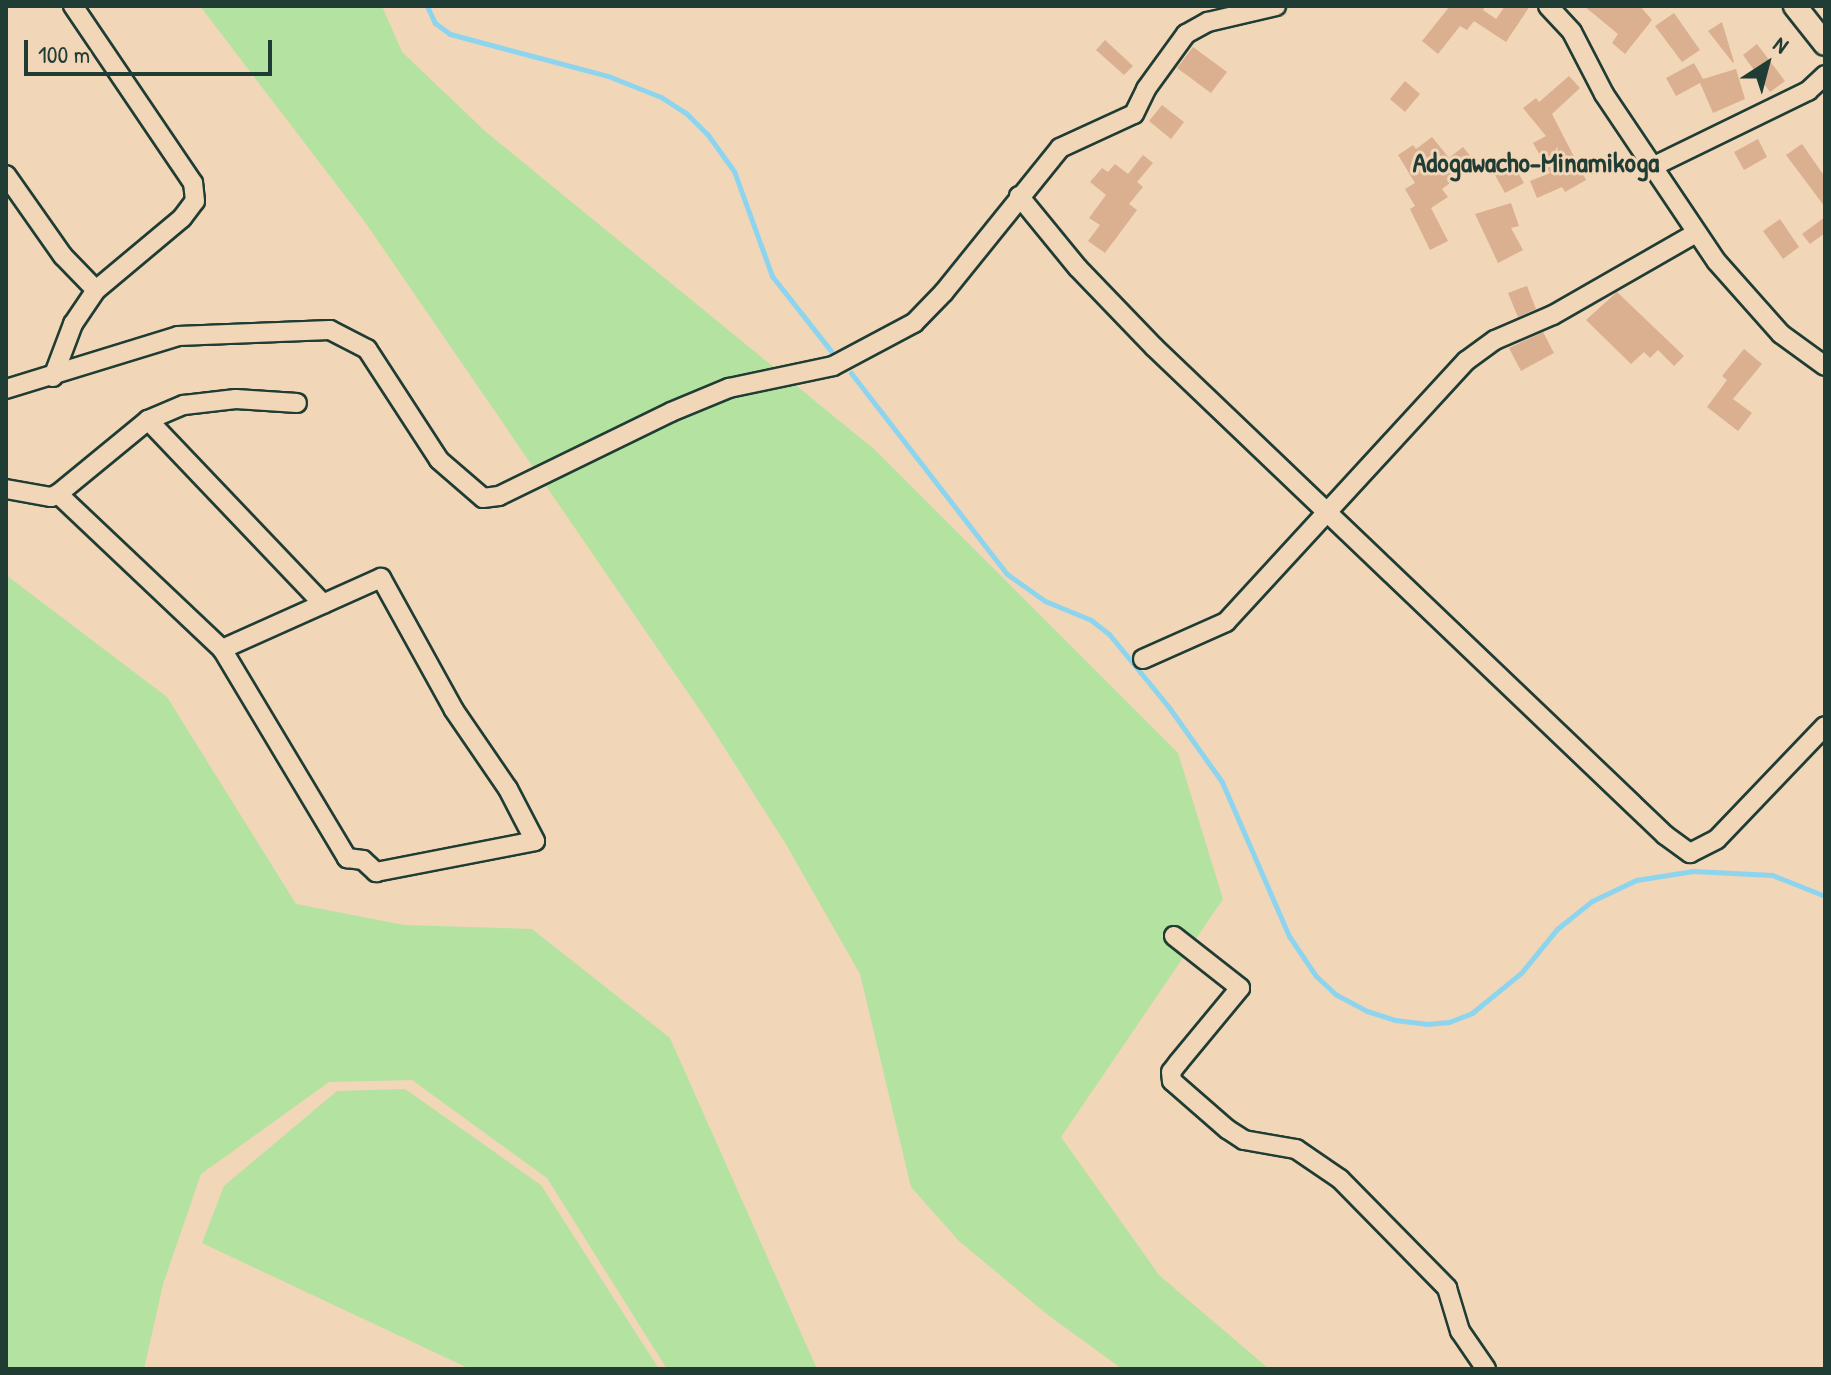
<!DOCTYPE html>
<html>
<head>
<meta charset="utf-8">
<style>
  body { margin:0 }
  #map { position:relative; width:1831px; height:1375px; overflow:hidden; background:#f1d6b8; font-family:"Patrick Hand",sans-serif }
  div>[style] { position:absolute }
  [style*='--x'] { left:calc(var(--x)*1px); top:calc(var(--y)*1px); width:calc(var(--w)*1px); rotate:calc(var(--a)*1deg) }
  .green>* { inset:0; background:#b4e2a1 }
  .stream>* { height:5px; margin:-2.5px; padding:0 2.5px; transform-origin:2.5px; border-radius:2.5px; background:#8dd5ef }
  .building>* { inset:0; background:#dab091 }
  .roads { filter:drop-shadow(2px 0 #1f3d34) drop-shadow(-2px 0 #1f3d34) drop-shadow(0 2px #1f3d34) drop-shadow(0 -2px #1f3d34) }
  .minor>* { height:18px; margin:-9px; padding:0 9px; transform-origin:9px; border-radius:9px; background:#f1d6b8 }
  .major>* { height:22px; margin:-11px; padding:0 11px; transform-origin:11px; border-radius:11px; background:#f1d6b8 }
  span { translate:-50% -50%; white-space:nowrap; text-align:center; line-height:1.15; -webkit-text-stroke:6px #f1d6b8; paint-order:stroke }
  .quarter-label { font-size:28px; color:#1f3d34; font-weight:700 }
  .frame { position:absolute; inset:0; border:8px solid #1f3d34; pointer-events:none }
  .north { position:absolute; left:1727px; top:24px; width:80px; height:80px; -webkit-text-stroke:6px #f1d6b8; paint-order:stroke; rotate:36deg; font-size:22px; font-weight:700; line-height:32px; text-align:center; color:#1f3d34 }
  .north::after { content:''; display:block; margin:auto; width:28px; height:36px; background:#1f3d34; clip-path:polygon(50% 0,100% 100%,50% 72%,0 100%) }
  .scale { position:absolute; left:24px; top:40px; width:248px; height:36px; box-sizing:border-box; border:4px solid #1f3d34; border-top:0; padding-left:10px; font-size:24px; line-height:28px; white-space:nowrap; color:#1f3d34; -webkit-text-stroke:6px #f1d6b8; paint-order:stroke }
</style>
</head>
<body>
<div id="map">
  <div class="green">
    <div style="clip-path:polygon(200px 6px,382px 6px,402px 52px,486px 132px,875px 450px,1178px 753px,1223px 899px,1061px 1137px,1159px 1275px,1269px 1369px,1122px 1369px,1048px 1315px,959px 1241px,911px 1187px,860px 974px,787px 846px,708px 722px,365px 222px)"></div>
    <div style="clip-path:polygon(6px 575px,167px 697px,296px 904px,404px 925px,532px 929px,670px 1038px,817px 1369px,667px 1369px,547px 1178px,412px 1080px,329px 1082px,201px 1174px,163px 1284px,144px 1369px,6px 1369px)"></div>
    <div style="clip-path:polygon(405px 1089px,541px 1185px,659px 1369px,470px 1369px,202px 1243px,224px 1186px,337px 1091px)"></div>
  </div>
  <div class="stream">
    <div style="--x:427;--y:6;--w:19;--a:65"></div>
    <div style="--x:435;--y:23;--w:19;--a:36"></div>
    <div style="--x:450;--y:34;--w:163;--a:14.9"></div>
    <div style="--x:608;--y:76;--w:57;--a:21.6"></div>
    <div style="--x:661;--y:97;--w:30;--a:33"></div>
    <div style="--x:686;--y:113;--w:31;--a:45"></div>
    <div style="--x:708;--y:135;--w:44;--a:54.2"></div>
    <div style="--x:734;--y:171;--w:112;--a:70.1"></div>
    <div style="--x:772;--y:276;--w:95;--a:51.8"></div>
    <div style="--x:851;--y:373;--w:254;--a:52.2"></div>
    <div style="--x:1007;--y:574;--w:47;--a:35.4"></div>
    <div style="--x:1045;--y:601;--w:50;--a:22.4"></div>
    <div style="--x:1091;--y:620;--w:23;--a:38"></div>
    <div style="--x:1109;--y:634;--w:93;--a:50.7"></div>
    <div style="--x:1168;--y:706;--w:93;--a:54.6"></div>
    <div style="--x:1222;--y:782;--w:168;--a:66.5"></div>
    <div style="--x:1289;--y:936;--w:48;--a:56"></div>
    <div style="--x:1316;--y:976;--w:26;--a:43"></div>
    <div style="--x:1335;--y:994;--w:36;--a:28"></div>
    <div style="--x:1367;--y:1011;--w:29;--a:18"></div>
    <div style="--x:1395;--y:1020;--w:31;--a:7"></div>
    <div style="--x:1426;--y:1024;--w:23;--a:-5"></div>
    <div style="--x:1449;--y:1022;--w:25;--a:-21"></div>
    <div style="--x:1472;--y:1013;--w:63;--a:-39.2"></div>
    <div style="--x:1521;--y:973;--w:57;--a:-50.7"></div>
    <div style="--x:1557;--y:929;--w:45;--a:-38.7"></div>
    <div style="--x:1592;--y:901;--w:49;--a:-25.5"></div>
    <div style="--x:1636;--y:880;--w:58;--a:-9"></div>
    <div style="--x:1693;--y:871;--w:79;--a:2.9"></div>
    <div style="--x:1772;--y:875;--w:57;--a:21.6"></div>
  </div>
  <div class="building">
    <div style="clip-path:polygon(1450px 6px,1485px 6px,1483px 10px,1496px 19px,1505px 6px,1530px 6px,1506px 42px,1474px 21px,1467px 30px,1460px 26px,1438px 54px,1422px 41px)"></div>
    <div style="clip-path:polygon(1584px 6px,1640px 6px,1652px 20px,1625px 54px,1612px 43px,1618px 34px)"></div>
    <div style="clip-path:polygon(1674px 13px,1700px 50px,1682px 62px,1655px 26px)"></div>
    <div style="clip-path:polygon(1722px 22px,1734px 62px,1733px 63px,1708px 31px)"></div>
    <div style="clip-path:polygon(1105px 40px,1133px 66px,1124px 75px,1096px 50px)"></div>
    <div style="clip-path:polygon(1757px 44px,1785px 81px,1770px 92px,1743px 55px)"></div>
    <div style="clip-path:polygon(1193px 47px,1227px 72px,1211px 93px,1177px 68px)"></div>
    <div style="clip-path:polygon(1694px 63px,1703px 79px,1736px 69px,1745px 99px,1713px 113px,1700px 83px,1676px 96px,1666px 78px)"></div>
    <div style="clip-path:polygon(1569px 76px,1580px 88px,1552px 114px,1586px 180px,1565px 192px,1562px 187px,1537px 198px,1530px 181px,1550px 173px,1533px 143px,1546px 136px,1523px 108px,1536px 98px,1539px 102px)"></div>
    <div style="clip-path:polygon(1405px 81px,1420px 94px,1405px 112px,1390px 99px)"></div>
    <div style="clip-path:polygon(1162px 105px,1184px 122px,1171px 139px,1149px 121px)"></div>
    <div style="clip-path:polygon(1432px 137px,1449px 158px,1463px 147px,1476px 163px,1442px 189px,1448px 197px,1431px 208px,1448px 241px,1430px 250px,1410px 209px,1415px 206px,1405px 189px,1415px 183px,1398px 155px,1413px 145px,1416px 149px)"></div>
    <div style="clip-path:polygon(1758px 139px,1767px 157px,1744px 170px,1734px 152px)"></div>
    <div style="clip-path:polygon(1802px 144px,1825px 177px,1825px 207px,1786px 155px)"></div>
    <div style="clip-path:polygon(1143px 155px,1153px 163px,1137px 182px,1143px 187px,1129px 204px,1137px 210px,1105px 253px,1088px 241px,1100px 225px,1089px 218px,1106px 195px,1090px 182px,1102px 168px,1108px 172px,1115px 164px,1128px 174px)"></div>
    <div style="clip-path:polygon(1510px 158px,1524px 183px,1505px 193px,1491px 168px)"></div>
    <div style="clip-path:polygon(1511px 203px,1519px 226px,1511px 228px,1523px 250px,1498px 263px,1475px 214px)"></div>
    <div style="clip-path:polygon(1825px 217px,1825px 233px,1810px 244px,1802px 234px)"></div>
    <div style="clip-path:polygon(1780px 219px,1799px 247px,1783px 259px,1763px 231px)"></div>
    <div style="clip-path:polygon(1527px 286px,1536px 309px,1518px 317px,1508px 293px)"></div>
    <div style="clip-path:polygon(1617px 292px,1684px 356px,1674px 366px,1658px 350px,1650px 358px,1644px 352px,1631px 364px,1586px 320px)"></div>
    <div style="clip-path:polygon(1543px 332px,1554px 353px,1521px 371px,1509px 348px)"></div>
    <div style="clip-path:polygon(1744px 349px,1762px 364px,1733px 399px,1752px 413px,1738px 431px,1707px 407px,1727px 380px,1722px 376px)"></div>
  </div>
  <div class="roads">
    <div class="minor">
      <div style="--x:1548;--y:6;--w:35;--a:47"></div>
      <div style="--x:1572;--y:32;--w:70;--a:62.7"></div>
      <div style="--x:1604;--y:94;--w:202;--a:56.1"></div>
      <div style="--x:1717;--y:262;--w:96;--a:48.4"></div>
      <div style="--x:1781;--y:334;--w:54;--a:36"></div>
      <div style="--x:1652;--y:167;--w:174;--a:-26"></div>
      <div style="--x:1808;--y:91;--w:23;--a:-43"></div>
      <div style="--x:6;--y:175;--w:99;--a:54.9"></div>
      <div style="--x:63;--y:256;--w:47;--a:45.9"></div>
      <div style="--x:1019;--y:196;--w:93;--a:50.7"></div>
      <div style="--x:1078;--y:268;--w:110;--a:46.1"></div>
      <div style="--x:1154;--y:347;--w:707;--a:43.68"></div>
      <div style="--x:1665;--y:835;--w:31;--a:36"></div>
      <div style="--x:1690;--y:853;--w:30;--a:-27"></div>
      <div style="--x:1717;--y:839;--w:156;--a:-46.3"></div>
      <div style="--x:53;--y:377;--w:57;--a:-69.3"></div>
      <div style="--x:73;--y:324;--w:41;--a:-55.9"></div>
      <div style="--x:96;--y:290;--w:112;--a:-39.9"></div>
      <div style="--x:182;--y:218;--w:21;--a:-53"></div>
      <div style="--x:195;--y:201;--w:18;--a:-96"></div>
      <div style="--x:193;--y:183;--w:214;--a:-124.1"></div>
      <div style="--x:6;--y:389;--w:180;--a:-17.1"></div>
      <div style="--x:178;--y:336;--w:152;--a:-2.3"></div>
      <div style="--x:330;--y:330;--w:42;--a:27.2"></div>
      <div style="--x:367;--y:349;--w:132;--a:57"></div>
      <div style="--x:439;--y:460;--w:58;--a:40.8"></div>
      <div style="--x:483;--y:498;--w:16;--a:-7"></div>
      <div style="--x:499;--y:496;--w:191;--a:-26"></div>
      <div style="--x:671;--y:412;--w:63;--a:-22.5"></div>
      <div style="--x:729;--y:388;--w:106;--a:-11.9"></div>
      <div style="--x:833;--y:366;--w:92;--a:-28"></div>
      <div style="--x:914;--y:323;--w:43;--a:-45.9"></div>
      <div style="--x:944;--y:292;--w:185;--a:-51.1"></div>
      <div style="--x:1060;--y:148;--w:81;--a:-24.7"></div>
      <div style="--x:1134;--y:114;--w:28;--a:-64"></div>
      <div style="--x:1146;--y:89;--w:68;--a:-54"></div>
      <div style="--x:1186;--y:34;--w:25;--a:-29"></div>
      <div style="--x:1208;--y:22;--w:70;--a:-13.2"></div>
      <div style="--x:148;--y:420;--w:254;--a:46.4"></div>
      <div style="--x:6;--y:489;--w:46;--a:10.1"></div>
      <div style="--x:51;--y:497;--w:8;--a:-23"></div>
      <div style="--x:58;--y:494;--w:117;--a:-39.4"></div>
      <div style="--x:148;--y:420;--w:39;--a:-23"></div>
      <div style="--x:184;--y:405;--w:52;--a:-6.6"></div>
      <div style="--x:236;--y:399;--w:61;--a:3.8"></div>
      <div style="--x:58;--y:494;--w:226;--a:43.4"></div>
      <div style="--x:222;--y:649;--w:244;--a:59.1"></div>
      <div style="--x:347;--y:858;--w:16;--a:7"></div>
      <div style="--x:363;--y:860;--w:18;--a:43"></div>
      <div style="--x:376;--y:872;--w:162;--a:-11"></div>
      <div style="--x:535;--y:841;--w:59;--a:-117.4"></div>
      <div style="--x:508;--y:789;--w:96;--a:-124.4"></div>
      <div style="--x:454;--y:710;--w:151;--a:-118.9"></div>
      <div style="--x:381;--y:578;--w:174;--a:155.9"></div>
      <div style="--x:1143;--y:659;--w:91;--a:-24"></div>
      <div style="--x:1226;--y:622;--w:355;--a:-47.4"></div>
      <div style="--x:1466;--y:361;--w:36;--a:-36"></div>
      <div style="--x:1495;--y:340;--w:63;--a:-23.3"></div>
      <div style="--x:1553;--y:315;--w:165;--a:-29.8"></div>
      <div style="--x:1174;--y:936;--w:84;--a:38.2"></div>
      <div style="--x:1240;--y:988;--w:97;--a:129.6"></div>
      <div style="--x:1178;--y:1063;--w:11;--a:128"></div>
      <div style="--x:1171;--y:1072;--w:9;--a:84"></div>
      <div style="--x:1172;--y:1081;--w:73;--a:41.1"></div>
      <div style="--x:1227;--y:1129;--w:20;--a:33"></div>
      <div style="--x:1244;--y:1140;--w:53;--a:9.8"></div>
      <div style="--x:1296;--y:1149;--w:53;--a:34.3"></div>
      <div style="--x:1340;--y:1179;--w:153;--a:45.5"></div>
      <div style="--x:1447;--y:1288;--w:45;--a:73.2"></div>
      <div style="--x:1460;--y:1331;--w:46;--a:55.6"></div>
    </div>
    <div class="major">
      <div style="--x:1795;--y:6;--w:48;--a:51.7"></div>
    </div>
  </div>
  <div class="quarter-label">
    <span style="left:1536px;top:162px">Adogawacho-Minamikoga</span>
  </div>
  <div class="frame"></div>
  <div class="north">N</div>
  <div class="scale">100 m</div>
</div>
</body>
</html>
